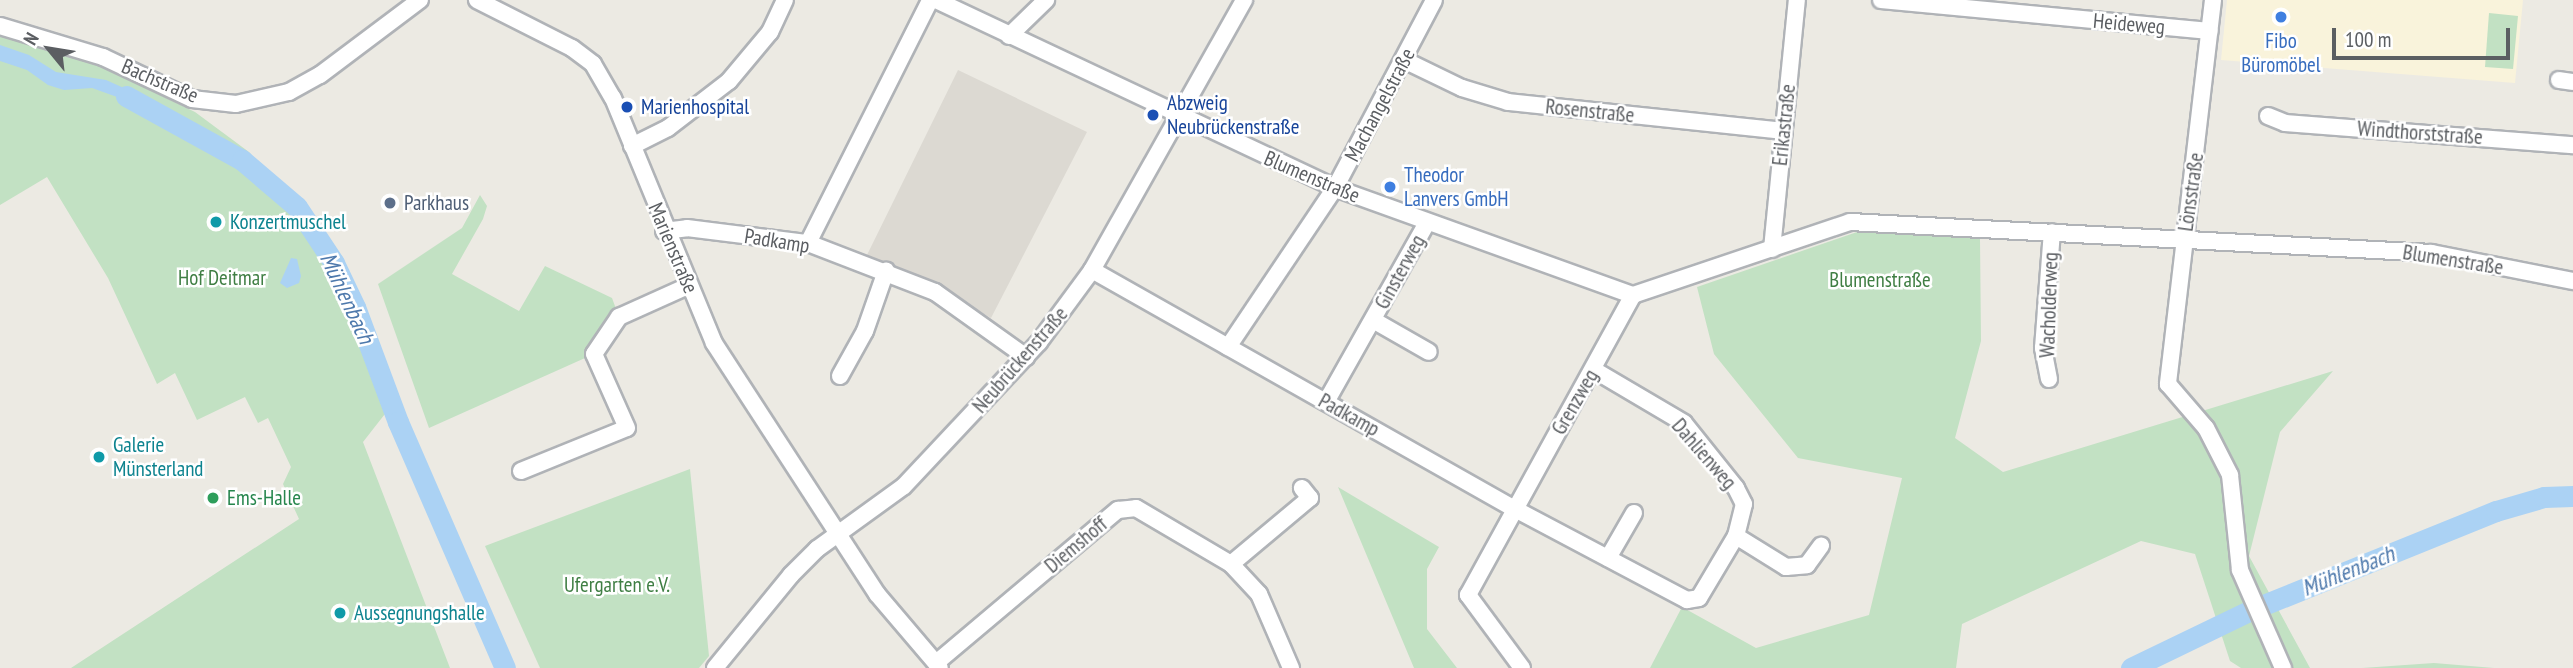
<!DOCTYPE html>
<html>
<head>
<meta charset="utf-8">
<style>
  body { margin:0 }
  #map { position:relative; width:2573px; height:668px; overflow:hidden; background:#eceae3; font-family:"PT Sans Narrow",sans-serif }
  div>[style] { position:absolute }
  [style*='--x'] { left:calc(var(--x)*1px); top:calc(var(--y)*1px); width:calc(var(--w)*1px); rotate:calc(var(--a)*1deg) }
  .commercial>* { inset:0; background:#f9f3db }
  .education>* { inset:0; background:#dcd9d2 }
  .green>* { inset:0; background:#c2e1c3 }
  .water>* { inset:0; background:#abd2f4 }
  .river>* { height:21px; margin:-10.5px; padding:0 10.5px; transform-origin:10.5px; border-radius:10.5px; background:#abd2f4 }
  .roads { filter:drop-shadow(2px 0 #b0b3b7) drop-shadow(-2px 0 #b0b3b7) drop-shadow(0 2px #b0b3b7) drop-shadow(0 -2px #b0b3b7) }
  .minor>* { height:16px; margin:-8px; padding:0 8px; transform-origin:8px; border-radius:8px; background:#fff }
  .dots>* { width:19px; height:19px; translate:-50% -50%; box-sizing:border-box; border:4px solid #fff; border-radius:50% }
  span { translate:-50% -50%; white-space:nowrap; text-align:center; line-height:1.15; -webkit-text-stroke:5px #fff; paint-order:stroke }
  .street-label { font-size:21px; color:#5b5e62 }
  .shop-label { font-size:21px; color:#366cbe }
  .left { translate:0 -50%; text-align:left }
  .transit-label { font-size:21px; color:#164399 }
  .service-label { font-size:21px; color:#4e5e75 }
  .culture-label { font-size:21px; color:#0d838f }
  .park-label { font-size:21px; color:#3f7e43 }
  .leisure-label { font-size:21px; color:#27864d }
  .water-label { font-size:23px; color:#4e79ac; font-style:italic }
  .north { position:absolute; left:14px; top:14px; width:70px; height:70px; -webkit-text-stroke:5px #fff; paint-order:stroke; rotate:300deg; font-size:19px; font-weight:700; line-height:28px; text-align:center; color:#5b5e62 }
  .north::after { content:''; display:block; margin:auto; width:24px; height:32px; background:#5b5e62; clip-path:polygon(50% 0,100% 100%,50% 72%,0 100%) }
  .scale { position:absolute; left:2332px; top:28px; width:178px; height:32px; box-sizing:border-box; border:4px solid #5b5e62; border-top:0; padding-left:9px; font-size:21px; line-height:24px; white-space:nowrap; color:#5b5e62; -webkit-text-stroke:5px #fff; paint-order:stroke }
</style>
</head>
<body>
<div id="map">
  <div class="commercial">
    <div style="clip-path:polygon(2227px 0,2523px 0,2515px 83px,2221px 60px)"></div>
  </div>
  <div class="education">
    <div style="clip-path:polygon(958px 70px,1087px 132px,991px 318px,937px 286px,866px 257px)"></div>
  </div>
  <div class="green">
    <div style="clip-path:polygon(2489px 13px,2518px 16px,2513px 69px,2485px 67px)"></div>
    <div style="clip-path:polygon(0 35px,92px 62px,195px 112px,249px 152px,346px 271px,399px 396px,363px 442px,450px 668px,71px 668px,299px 519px,283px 484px,291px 467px,268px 418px,258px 423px,245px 397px,197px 420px,175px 373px,157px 384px,108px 278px,47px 177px,0 205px)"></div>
    <div style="clip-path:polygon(480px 195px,487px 206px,483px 219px,452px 274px,519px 311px,545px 266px,612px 298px,619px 317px,594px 354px,429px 428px,378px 284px,462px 228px)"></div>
    <div style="clip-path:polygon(1860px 231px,1980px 238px,1981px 341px,1955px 438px,2003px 472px,2333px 371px,2280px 432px,2249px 556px,2310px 668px,2241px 668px,2230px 661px,2195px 554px,2141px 541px,1962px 624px,1956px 668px,1650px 668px,1682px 607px,1756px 648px,1869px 615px,1902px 478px,1798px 458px,1714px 354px,1697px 287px)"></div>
    <div style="clip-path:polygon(690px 469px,709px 656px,699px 668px,540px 668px,485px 546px)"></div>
    <div style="clip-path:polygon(1338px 487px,1439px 547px,1427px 569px,1427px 629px,1457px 668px,1414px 668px)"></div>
    <div style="clip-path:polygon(2434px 663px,2494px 668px,2362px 668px)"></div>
  </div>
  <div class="water">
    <div style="clip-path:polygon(0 45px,29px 55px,56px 72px,106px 80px,153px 101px,146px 115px,131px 102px,92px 88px,64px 90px,48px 85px,27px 70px,0 61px)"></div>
    <div style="clip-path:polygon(291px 258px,297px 259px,301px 276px,299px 283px,287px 288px,280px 283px)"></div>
  </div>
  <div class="river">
    <div style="--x:126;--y:96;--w:132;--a:28.9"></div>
    <div style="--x:242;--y:160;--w:72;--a:40.5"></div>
    <div style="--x:297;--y:207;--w:67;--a:56.5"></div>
    <div style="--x:334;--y:263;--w:49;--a:64.5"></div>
    <div style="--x:355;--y:307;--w:123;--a:69.5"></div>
    <div style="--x:398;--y:422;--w:268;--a:66.5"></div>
    <div style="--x:2131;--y:668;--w:133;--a:-25.8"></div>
    <div style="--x:2251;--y:610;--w:264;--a:-22"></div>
    <div style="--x:2496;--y:511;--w:50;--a:-16.3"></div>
    <div style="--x:2544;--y:497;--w:29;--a:-2"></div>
  </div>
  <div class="roads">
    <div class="minor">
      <div style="--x:477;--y:0;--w:106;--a:26.8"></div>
      <div style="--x:572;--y:48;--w:26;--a:37"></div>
      <div style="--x:593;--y:64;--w:39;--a:60"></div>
      <div style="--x:613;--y:98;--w:265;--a:67.6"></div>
      <div style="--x:714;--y:343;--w:299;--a:57"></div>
      <div style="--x:877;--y:594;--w:97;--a:49.6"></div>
      <div style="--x:936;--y:0;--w:441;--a:25.2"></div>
      <div style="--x:1335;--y:188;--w:317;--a:19.8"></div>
      <div style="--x:1633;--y:295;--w:229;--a:-18.6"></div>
      <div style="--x:1850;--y:222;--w:582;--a:3.05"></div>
      <div style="--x:2431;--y:253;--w:145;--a:11.2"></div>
      <div style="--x:1881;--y:0;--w:330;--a:5.4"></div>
      <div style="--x:2213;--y:0;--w:387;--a:96.7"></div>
      <div style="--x:2168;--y:384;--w:58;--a:49.2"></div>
      <div style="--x:2206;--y:428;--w:53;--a:62.9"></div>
      <div style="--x:2230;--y:475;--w:96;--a:84"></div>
      <div style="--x:2240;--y:570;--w:107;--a:66.3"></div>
      <div style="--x:0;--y:26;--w:108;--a:16.8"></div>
      <div style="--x:103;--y:57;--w:98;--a:25.3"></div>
      <div style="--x:192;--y:99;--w:44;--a:6.5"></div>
      <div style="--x:236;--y:104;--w:54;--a:-12.8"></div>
      <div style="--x:289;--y:92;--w:35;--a:-29"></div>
      <div style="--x:320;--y:75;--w:125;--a:-36.9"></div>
      <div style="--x:1009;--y:36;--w:52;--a:-44.2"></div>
      <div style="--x:1404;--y:60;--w:64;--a:25.8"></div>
      <div style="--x:1462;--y:88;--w:48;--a:16.9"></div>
      <div style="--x:1508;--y:102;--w:277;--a:6"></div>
      <div style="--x:2559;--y:80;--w:14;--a:8"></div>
      <div style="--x:2268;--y:116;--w:18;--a:22"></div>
      <div style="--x:2285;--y:123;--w:289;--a:4.4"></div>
      <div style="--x:632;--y:146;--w:40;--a:-26.6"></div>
      <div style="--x:668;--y:128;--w:77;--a:-37.6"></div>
      <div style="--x:729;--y:81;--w:64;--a:-50.1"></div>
      <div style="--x:770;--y:32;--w:35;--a:-65"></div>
      <div style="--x:664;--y:231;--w:23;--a:-7"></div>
      <div style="--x:687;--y:228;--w:122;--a:7.1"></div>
      <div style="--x:808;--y:243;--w:136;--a:21.1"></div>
      <div style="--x:935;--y:292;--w:112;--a:35.5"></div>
      <div style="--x:808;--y:243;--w:272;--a:-63.3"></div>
      <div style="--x:1772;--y:249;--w:250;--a:-84.3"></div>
      <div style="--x:1092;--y:270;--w:484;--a:29.5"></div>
      <div style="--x:1513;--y:508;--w:197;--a:27.9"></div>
      <div style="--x:1687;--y:600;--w:12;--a:-9"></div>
      <div style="--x:1699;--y:598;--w:72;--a:-59.2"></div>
      <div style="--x:1736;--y:536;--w:33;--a:-76"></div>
      <div style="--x:1744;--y:504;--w:18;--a:-117"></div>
      <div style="--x:1736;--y:488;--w:83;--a:-128.7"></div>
      <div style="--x:1684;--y:423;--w:104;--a:-149.5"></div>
      <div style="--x:1373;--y:320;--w:64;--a:29.7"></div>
      <div style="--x:1228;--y:347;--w:192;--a:-56.1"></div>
      <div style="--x:1335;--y:188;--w:212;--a:-62.2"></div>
      <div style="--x:840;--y:376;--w:51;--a:-60.9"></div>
      <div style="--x:865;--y:331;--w:64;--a:-70.7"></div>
      <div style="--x:2049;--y:379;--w:32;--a:-101"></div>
      <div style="--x:2043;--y:348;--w:116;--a:-85.6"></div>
      <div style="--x:1326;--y:402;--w:206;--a:-60.6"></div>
      <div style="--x:521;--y:471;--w:114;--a:-22.1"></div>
      <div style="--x:627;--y:428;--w:81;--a:-114"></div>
      <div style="--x:594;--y:354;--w:45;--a:-56"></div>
      <div style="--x:619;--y:317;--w:76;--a:-24.2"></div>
      <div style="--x:1736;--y:536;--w:59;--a:31.8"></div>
      <div style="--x:1786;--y:567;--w:21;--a:-5"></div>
      <div style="--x:1807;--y:565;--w:24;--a:-54"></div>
      <div style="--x:1608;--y:558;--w:52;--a:-60"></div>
      <div style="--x:1231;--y:564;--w:103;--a:-39.9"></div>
      <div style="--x:1310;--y:498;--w:13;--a:-129"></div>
      <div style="--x:936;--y:663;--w:238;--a:-40.1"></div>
      <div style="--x:1118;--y:510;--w:18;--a:-6"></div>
      <div style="--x:1136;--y:508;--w:110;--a:30.5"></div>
      <div style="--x:1231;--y:564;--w:41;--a:47"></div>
      <div style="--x:1259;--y:594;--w:81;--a:66.6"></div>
      <div style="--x:715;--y:668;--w:120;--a:-50.7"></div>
      <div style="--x:791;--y:575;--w:37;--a:-45"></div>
      <div style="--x:817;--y:549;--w:107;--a:-35.9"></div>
      <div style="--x:904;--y:486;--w:197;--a:-46.8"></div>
      <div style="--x:1039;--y:342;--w:89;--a:-53.6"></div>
      <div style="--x:1092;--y:270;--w:310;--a:-60.6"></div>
      <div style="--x:1522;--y:668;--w:91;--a:-126.5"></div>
      <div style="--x:1468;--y:595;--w:342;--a:-61.2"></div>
    </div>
  </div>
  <div class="dots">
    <div style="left:2281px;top:17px;background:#3f7fe0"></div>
    <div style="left:627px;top:107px;background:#1a4fb4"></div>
    <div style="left:1153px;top:115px;background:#1a4fb4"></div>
    <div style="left:1390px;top:187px;background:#3f7fe0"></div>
    <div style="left:390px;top:203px;background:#5c6f8a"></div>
    <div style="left:216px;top:222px;background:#0f9aa8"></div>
    <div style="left:99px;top:457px;background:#0f9aa8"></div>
    <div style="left:213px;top:498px;background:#2e9e5b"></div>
    <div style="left:340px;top:613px;background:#0f9aa8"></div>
  </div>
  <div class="street-label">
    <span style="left:2129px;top:24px;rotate:5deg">Heideweg</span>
    <span style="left:160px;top:81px;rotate:23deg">Bachstraße</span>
    <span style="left:1380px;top:105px;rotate:-62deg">Machangelstraße</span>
    <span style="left:1590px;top:111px;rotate:6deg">Rosenstraße</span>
    <span style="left:1784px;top:125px;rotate:-84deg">Erikastraße</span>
    <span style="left:2420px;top:133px;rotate:4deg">Windthorststraße</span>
    <span style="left:1312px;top:177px;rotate:23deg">Blumenstraße</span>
    <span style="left:2191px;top:192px;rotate:-82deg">Lönsstraße</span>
    <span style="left:777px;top:241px;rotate:9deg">Padkamp</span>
    <span style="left:673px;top:248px;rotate:67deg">Marienstraße</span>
    <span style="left:2453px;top:260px;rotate:9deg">Blumenstraße</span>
    <span style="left:1400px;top:272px;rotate:-61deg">Ginsterweg</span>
    <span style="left:2049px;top:305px;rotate:-88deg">Wacholderweg</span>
    <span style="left:1020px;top:360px;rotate:-49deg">Neubrückenstraße</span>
    <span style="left:1575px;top:402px;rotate:-60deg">Grenzweg</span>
    <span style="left:1349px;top:415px;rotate:29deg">Padkamp</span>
    <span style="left:1704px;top:454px;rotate:49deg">Dahlienweg</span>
    <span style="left:1076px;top:545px;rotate:-40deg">Diemshoff</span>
  </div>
  <div class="shop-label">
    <span style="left:2281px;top:53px">Fibo<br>Büromöbel</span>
    <span class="left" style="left:1404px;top:187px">Theodor<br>Lanvers GmbH</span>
  </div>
  <div class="transit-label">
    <span class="left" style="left:1167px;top:115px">Abzweig<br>Neubrückenstraße</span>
    <span class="left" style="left:641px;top:107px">Marienhospital</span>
  </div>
  <div class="service-label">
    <span class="left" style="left:404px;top:203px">Parkhaus</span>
  </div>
  <div class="culture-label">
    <span class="left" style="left:230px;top:222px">Konzertmuschel</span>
    <span class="left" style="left:113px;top:457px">Galerie<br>Münsterland</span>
    <span class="left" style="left:354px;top:613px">Aussegnungshalle</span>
  </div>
  <div class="park-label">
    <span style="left:222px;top:278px">Hof Deitmar</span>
    <span style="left:1880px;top:280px">Blumenstraße</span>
    <span style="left:617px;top:585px">Ufergarten e.V.</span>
  </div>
  <div class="leisure-label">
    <span class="left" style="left:227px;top:498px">Ems-Halle</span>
  </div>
  <div class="water-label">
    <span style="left:347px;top:298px;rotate:65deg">Mühlenbach</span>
    <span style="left:2348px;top:571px;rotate:-22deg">Mühlenbach</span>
  </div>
  <div class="north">N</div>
  <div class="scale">100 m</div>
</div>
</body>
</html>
